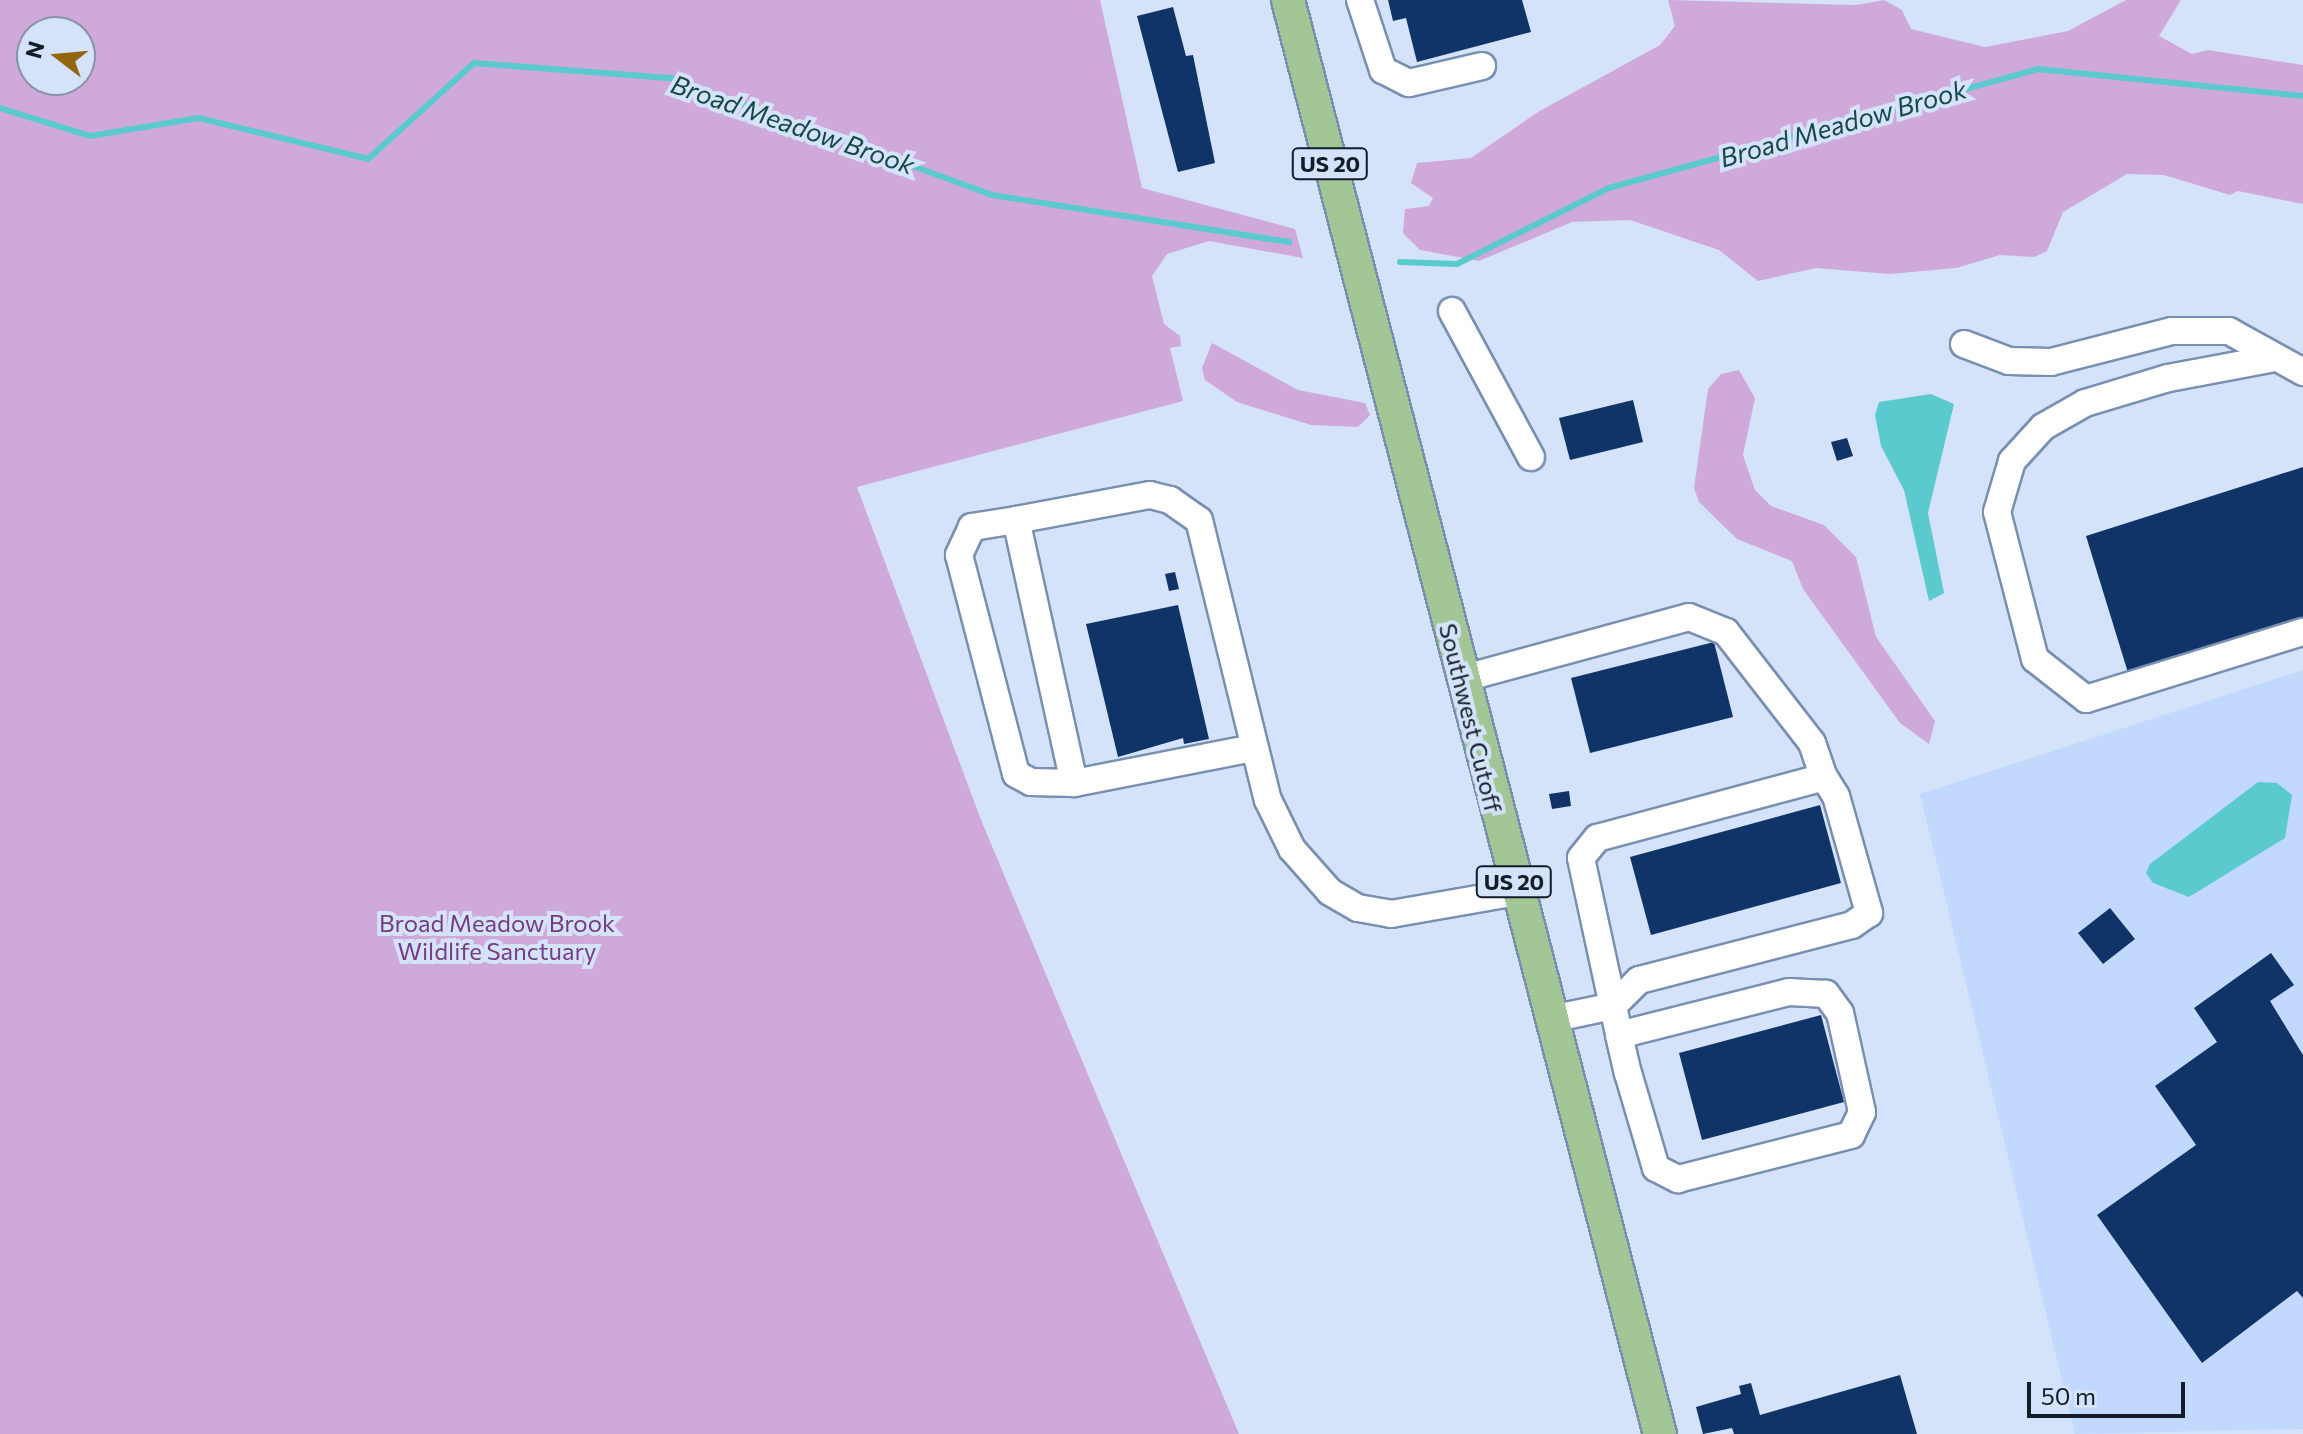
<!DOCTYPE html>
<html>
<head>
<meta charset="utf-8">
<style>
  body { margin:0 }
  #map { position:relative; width:2303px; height:1434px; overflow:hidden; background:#d4e3fa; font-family:Commissioner,sans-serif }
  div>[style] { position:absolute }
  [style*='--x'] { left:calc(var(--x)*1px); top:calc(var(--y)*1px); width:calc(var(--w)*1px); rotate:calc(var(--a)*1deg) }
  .built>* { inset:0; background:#c2d9fd }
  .green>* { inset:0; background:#cfa9da }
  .water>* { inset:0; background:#5bcace }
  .stream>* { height:6px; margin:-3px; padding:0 3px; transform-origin:3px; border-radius:3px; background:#5bcace }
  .building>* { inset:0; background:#103468 }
  .roads { filter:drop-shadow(2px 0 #788fb2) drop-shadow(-2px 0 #788fb2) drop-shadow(0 2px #788fb2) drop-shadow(0 -2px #788fb2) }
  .minor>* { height:26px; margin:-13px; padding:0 13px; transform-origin:13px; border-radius:13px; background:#fff }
  .major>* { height:32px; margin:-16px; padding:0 16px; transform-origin:16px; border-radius:16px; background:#a2c696 }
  span { translate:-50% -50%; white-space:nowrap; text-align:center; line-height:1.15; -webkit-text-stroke:8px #d4e3fa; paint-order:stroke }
  .shield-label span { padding:2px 6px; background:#d4e3fa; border:2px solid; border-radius:6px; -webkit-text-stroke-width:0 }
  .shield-label { font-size:22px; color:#131c29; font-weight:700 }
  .street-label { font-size:24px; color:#131c29 }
  .park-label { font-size:24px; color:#753c86 }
  .water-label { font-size:26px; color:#164849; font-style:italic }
  .north { position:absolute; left:16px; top:16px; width:80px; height:80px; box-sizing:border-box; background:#d4e3fa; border:2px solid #8793a6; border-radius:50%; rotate:286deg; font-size:22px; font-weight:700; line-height:32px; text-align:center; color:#131c29 }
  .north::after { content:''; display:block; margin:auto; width:28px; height:36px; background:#91660f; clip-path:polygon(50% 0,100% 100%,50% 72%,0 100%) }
  .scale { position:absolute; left:2027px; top:1382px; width:158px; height:36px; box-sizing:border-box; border:4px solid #131c29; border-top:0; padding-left:10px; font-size:24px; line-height:28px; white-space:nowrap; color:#131c29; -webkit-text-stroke:6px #d4e3fa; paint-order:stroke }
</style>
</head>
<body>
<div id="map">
  <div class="built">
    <div style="clip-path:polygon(2303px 670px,2303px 1429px,2075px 1434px,1920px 794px)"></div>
  </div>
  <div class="green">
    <div style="clip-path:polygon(evenodd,0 0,1100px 0,1142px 188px,1295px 229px,1303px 258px,1209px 241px,1167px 254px,1152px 276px,1164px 324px,1180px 336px,1181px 346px,1170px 348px,1183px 401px,857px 487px,981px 820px,1239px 1434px,0 1434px,0 0,32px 32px,80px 32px,80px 80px,32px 80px,32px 32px)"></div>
    <div style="clip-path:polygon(1668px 0,1856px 5px,1884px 0,1902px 10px,1911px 29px,1985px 47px,2068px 31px,2126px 0,2181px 0,2159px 36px,2192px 54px,2208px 50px,2303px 65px,2303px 204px,2238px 191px,2230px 195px,2164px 175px,2127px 174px,2063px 212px,2047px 251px,2034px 257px,2000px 255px,1956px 268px,1890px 274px,1816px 268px,1758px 281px,1719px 250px,1630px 220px,1572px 222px,1479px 261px,1420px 250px,1403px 233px,1405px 209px,1429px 206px,1433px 198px,1411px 183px,1417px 163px,1471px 158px,1538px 112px,1660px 45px,1675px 26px)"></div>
    <div style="clip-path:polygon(1212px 343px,1298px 390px,1365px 403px,1370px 415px,1358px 427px,1311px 425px,1237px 402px,1205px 380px,1202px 368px)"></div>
    <div style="clip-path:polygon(1739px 370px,1755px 398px,1743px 455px,1755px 490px,1771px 506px,1824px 525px,1856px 557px,1876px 637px,1935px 721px,1929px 744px,1900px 723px,1803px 589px,1792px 561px,1737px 539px,1699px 502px,1694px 488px,1708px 389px,1721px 374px)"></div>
  </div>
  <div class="water">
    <div style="clip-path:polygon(1931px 394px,1954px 404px,1928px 513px,1944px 593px,1929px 601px,1904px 490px,1881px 446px,1875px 415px,1879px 402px)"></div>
    <div style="clip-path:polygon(2258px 782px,2277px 783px,2292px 795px,2285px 838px,2189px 897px,2153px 883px,2146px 873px,2150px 864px)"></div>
  </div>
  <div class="stream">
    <div style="--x:0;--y:108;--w:94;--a:17.3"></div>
    <div style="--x:90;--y:136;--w:110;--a:-9.4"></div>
    <div style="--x:199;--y:118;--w:174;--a:13.6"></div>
    <div style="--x:368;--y:159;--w:143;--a:-42.2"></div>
    <div style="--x:474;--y:63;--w:198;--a:4.4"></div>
    <div style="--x:671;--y:78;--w:342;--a:20"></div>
    <div style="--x:992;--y:195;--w:301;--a:9"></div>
    <div style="--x:1400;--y:262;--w:57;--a:2"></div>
    <div style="--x:1457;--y:264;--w:170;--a:-26.6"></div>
    <div style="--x:1609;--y:188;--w:445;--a:-15.5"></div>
    <div style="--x:2038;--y:69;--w:266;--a:5.8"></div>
  </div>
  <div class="building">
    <div style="clip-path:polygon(1388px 0,1522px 0,1531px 32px,1417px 62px,1406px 18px,1393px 21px)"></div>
    <div style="clip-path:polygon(1173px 7px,1186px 56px,1193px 55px,1215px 163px,1178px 172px,1137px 16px)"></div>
    <div style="clip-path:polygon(1633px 400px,1643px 442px,1570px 460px,1559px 418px)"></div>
    <div style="clip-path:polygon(1847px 438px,1853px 456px,1837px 461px,1831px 442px)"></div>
    <div style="clip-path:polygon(2303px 467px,2303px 621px,2129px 676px,2086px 536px)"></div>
    <div style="clip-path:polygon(1175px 572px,1179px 589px,1169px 591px,1165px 574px)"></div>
    <div style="clip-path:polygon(1178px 605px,1209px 739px,1184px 744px,1183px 738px,1118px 757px,1086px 624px)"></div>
    <div style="clip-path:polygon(1714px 642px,1733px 717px,1590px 753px,1571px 678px)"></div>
    <div style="clip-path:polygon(1569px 791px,1571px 806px,1552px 809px,1549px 794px)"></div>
    <div style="clip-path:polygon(1820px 805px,1841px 883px,1651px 935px,1630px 857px)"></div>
    <div style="clip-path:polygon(2110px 908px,2135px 939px,2103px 964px,2078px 933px)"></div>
    <div style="clip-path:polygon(2271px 953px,2294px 985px,2270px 1001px,2303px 1055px,2303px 1298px,2297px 1291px,2202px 1363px,2097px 1215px,2196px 1145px,2155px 1086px,2217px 1042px,2194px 1008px)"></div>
    <div style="clip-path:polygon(1821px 1015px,1844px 1102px,1702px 1140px,1679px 1053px)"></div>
    <div style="clip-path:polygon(1900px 1375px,1917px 1434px,1734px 1434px,1732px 1428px,1703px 1434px,1696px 1407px,1741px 1394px,1739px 1386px,1751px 1383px,1760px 1415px)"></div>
  </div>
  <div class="roads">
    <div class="minor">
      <div style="--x:1360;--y:0;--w:74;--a:71.8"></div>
      <div style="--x:1383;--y:70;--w:29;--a:27"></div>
      <div style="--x:1409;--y:83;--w:75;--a:-13.1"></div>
      <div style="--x:1452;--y:311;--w:166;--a:61.6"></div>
      <div style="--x:1964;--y:344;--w:48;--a:20.7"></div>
      <div style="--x:2009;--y:361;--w:42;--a:1.4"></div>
      <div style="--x:2051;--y:362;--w:125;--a:-14.4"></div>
      <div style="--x:2172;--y:331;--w:57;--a:0"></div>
      <div style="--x:2229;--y:331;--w:85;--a:29"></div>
      <div style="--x:2270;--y:359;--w:104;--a:169.4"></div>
      <div style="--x:2168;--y:378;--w:87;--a:163.2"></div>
      <div style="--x:2085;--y:403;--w:48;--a:150.3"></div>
      <div style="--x:2043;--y:427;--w:46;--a:132.4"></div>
      <div style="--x:2012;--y:461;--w:53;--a:106.4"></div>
      <div style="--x:1997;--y:512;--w:152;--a:75.5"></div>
      <div style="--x:2035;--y:659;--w:65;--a:38.1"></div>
      <div style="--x:2086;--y:699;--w:227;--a:-17.2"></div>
      <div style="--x:1016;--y:520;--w:45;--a:171"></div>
      <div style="--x:972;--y:527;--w:31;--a:115"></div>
      <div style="--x:959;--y:555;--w:226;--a:75.4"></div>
      <div style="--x:1016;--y:774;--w:17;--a:28"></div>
      <div style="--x:1031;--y:782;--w:43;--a:1.3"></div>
      <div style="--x:1461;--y:679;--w:236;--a:-15.2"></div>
      <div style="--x:1689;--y:617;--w:40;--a:22"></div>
      <div style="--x:1726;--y:632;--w:140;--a:52.2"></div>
      <div style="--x:1812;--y:743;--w:36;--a:71"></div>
      <div style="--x:1253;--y:748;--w:182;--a:168.9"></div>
      <div style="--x:1074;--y:783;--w:269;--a:-102.4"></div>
      <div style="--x:1016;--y:520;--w:136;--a:-10.6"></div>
      <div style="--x:1150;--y:495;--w:21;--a:14"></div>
      <div style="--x:1170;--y:500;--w:35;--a:35"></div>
      <div style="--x:1199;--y:520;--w:288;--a:76.2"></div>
      <div style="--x:1268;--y:800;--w:55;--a:63.9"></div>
      <div style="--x:1292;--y:849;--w:57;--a:48.5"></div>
      <div style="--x:1330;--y:892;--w:32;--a:30"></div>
      <div style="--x:1358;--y:908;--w:34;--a:10"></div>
      <div style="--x:1391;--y:914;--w:128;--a:-9.9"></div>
      <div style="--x:1551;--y:1019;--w:63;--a:-11.8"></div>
      <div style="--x:1613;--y:1006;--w:151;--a:-102.2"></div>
      <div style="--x:1581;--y:858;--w:26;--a:-51"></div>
      <div style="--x:1597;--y:838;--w:235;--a:-15"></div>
      <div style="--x:1824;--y:777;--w:22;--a:58"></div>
      <div style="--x:1836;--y:796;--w:122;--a:74.2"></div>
      <div style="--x:1869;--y:913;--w:21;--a:145"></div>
      <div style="--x:1852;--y:925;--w:220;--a:165.5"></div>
      <div style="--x:1639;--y:980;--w:37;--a:135"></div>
      <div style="--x:1613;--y:1006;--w:30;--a:78"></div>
      <div style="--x:1619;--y:1035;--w:39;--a:77"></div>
      <div style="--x:1628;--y:1073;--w:99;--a:73.6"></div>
      <div style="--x:1656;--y:1168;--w:25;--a:27"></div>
      <div style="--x:1678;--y:1179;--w:179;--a:-14.3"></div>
      <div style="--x:1851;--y:1135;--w:25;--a:-64"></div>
      <div style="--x:1862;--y:1112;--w:101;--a:-102.5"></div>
      <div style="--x:1840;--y:1013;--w:24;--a:-126"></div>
      <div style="--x:1826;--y:994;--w:37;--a:-177"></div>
      <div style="--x:1789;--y:992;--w:175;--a:165.8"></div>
    </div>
    <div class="major">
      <div style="--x:1288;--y:0;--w:1481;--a:75.46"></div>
    </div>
  </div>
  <div class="shield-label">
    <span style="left:1330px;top:164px">US 20</span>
    <span style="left:1514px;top:882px">US 20</span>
  </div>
  <div class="street-label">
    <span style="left:1471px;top:718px;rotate:76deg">Southwest Cutoff</span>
  </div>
  <div class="park-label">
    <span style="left:497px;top:937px">Broad Meadow Brook<br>Wildlife Sanctuary</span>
  </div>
  <div class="water-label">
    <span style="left:1843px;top:123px;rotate:-16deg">Broad Meadow Brook</span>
    <span style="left:793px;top:124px;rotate:19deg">Broad Meadow Brook</span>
  </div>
  <div class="north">N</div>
  <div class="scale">50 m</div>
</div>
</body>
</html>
